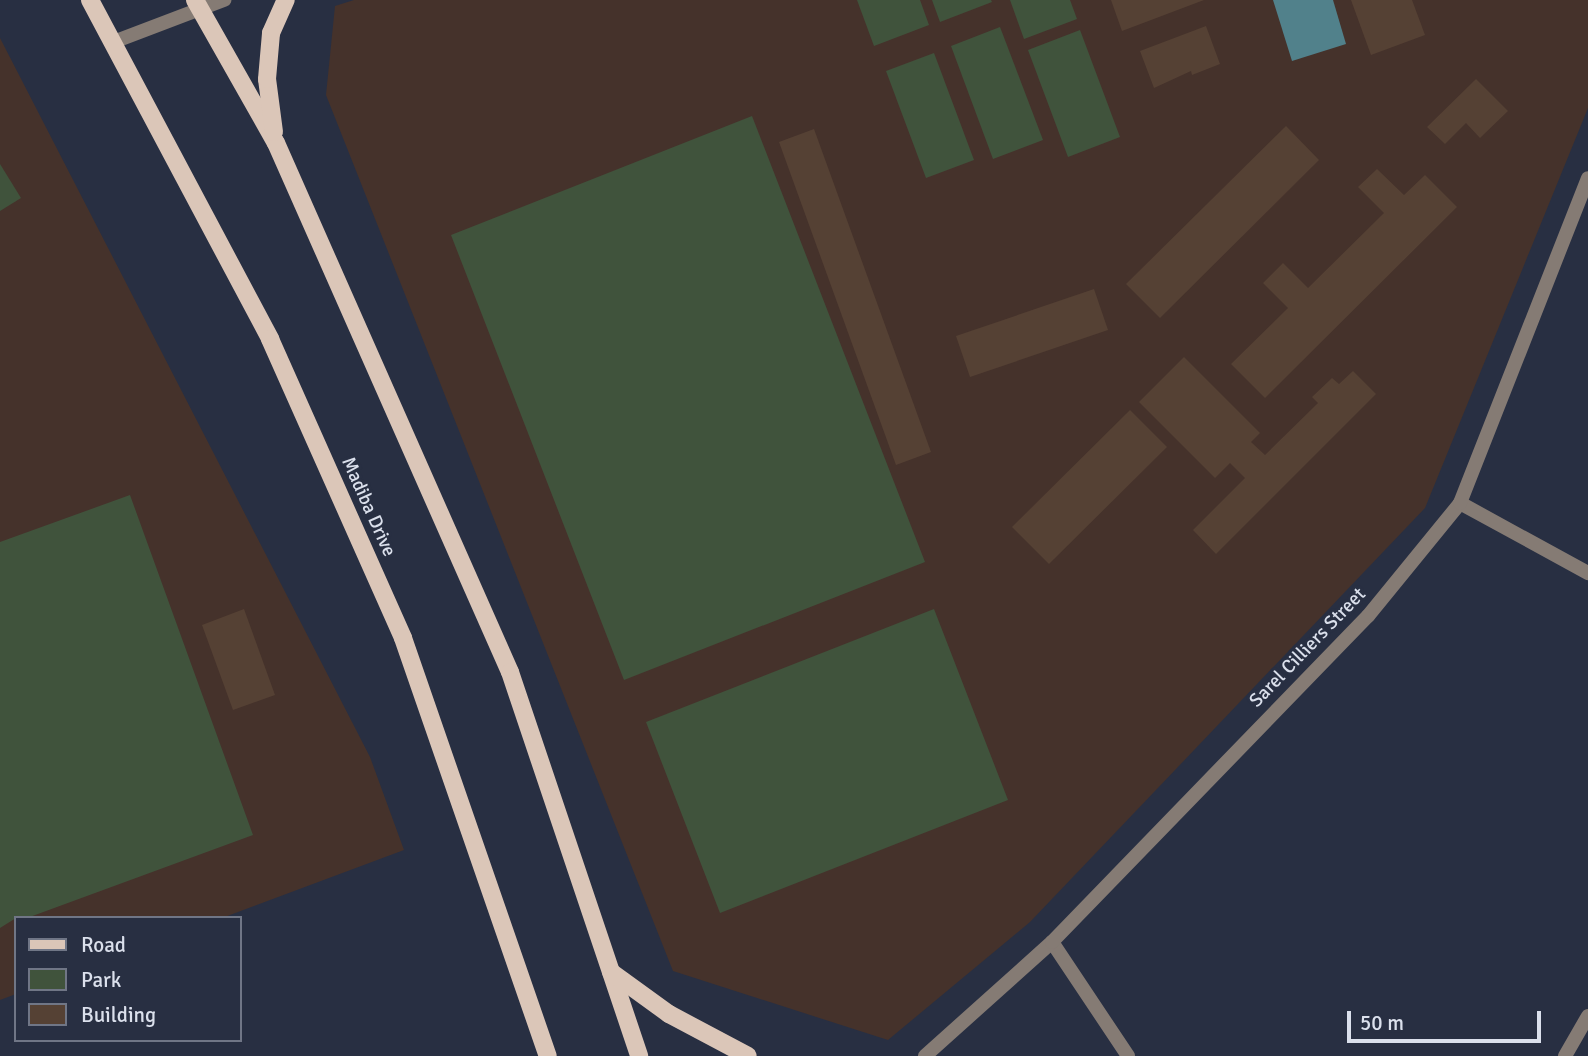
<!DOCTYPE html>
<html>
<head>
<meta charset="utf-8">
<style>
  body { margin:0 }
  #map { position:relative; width:1588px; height:1056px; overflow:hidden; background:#282f42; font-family:Signika,sans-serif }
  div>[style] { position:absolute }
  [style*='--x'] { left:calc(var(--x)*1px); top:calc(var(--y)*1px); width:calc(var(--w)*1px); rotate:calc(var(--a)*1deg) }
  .education>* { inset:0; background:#45322b }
  .green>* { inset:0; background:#40533c }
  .water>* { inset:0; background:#51818b }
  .building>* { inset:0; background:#554134 }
  .minor>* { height:14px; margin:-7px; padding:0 7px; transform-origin:7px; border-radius:7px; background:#857b74 }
  .primary>* { height:18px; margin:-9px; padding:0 9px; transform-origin:9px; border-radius:9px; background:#dbc6b8 }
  span { translate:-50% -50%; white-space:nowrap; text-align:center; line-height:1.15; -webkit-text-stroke:6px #282f42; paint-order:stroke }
  .street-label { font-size:19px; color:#dbe0ec }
  .legend { position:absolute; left:14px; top:916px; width:228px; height:126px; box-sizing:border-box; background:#282f42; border:2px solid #707686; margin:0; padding:9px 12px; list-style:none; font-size:21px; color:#dbe0ec }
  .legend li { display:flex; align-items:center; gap:14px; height:35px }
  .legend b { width:35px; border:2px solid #707686 }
  .scale { position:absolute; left:1347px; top:1011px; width:194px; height:32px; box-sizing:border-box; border:4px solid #dbe0ec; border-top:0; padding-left:9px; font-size:21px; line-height:24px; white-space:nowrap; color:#dbe0ec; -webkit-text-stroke:5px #282f42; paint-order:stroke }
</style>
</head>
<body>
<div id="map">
  <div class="education">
    <div style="clip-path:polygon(354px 0,1588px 0,1588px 108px,1425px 508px,1030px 922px,888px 1040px,673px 971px,326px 95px,335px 6px)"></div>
    <div style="clip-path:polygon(0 38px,370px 757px,404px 850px,222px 918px,16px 918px,16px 994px,0 1000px)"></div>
  </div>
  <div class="green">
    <div style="clip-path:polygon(857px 0,920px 0,929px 25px,874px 46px)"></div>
    <div style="clip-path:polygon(932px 0,991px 0,992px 2px,940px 22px)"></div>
    <div style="clip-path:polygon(1010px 0,1070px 0,1077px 19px,1024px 39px)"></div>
    <div style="clip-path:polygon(1000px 27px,1043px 140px,993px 159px,951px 46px)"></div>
    <div style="clip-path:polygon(1080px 30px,1120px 137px,1068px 157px,1028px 50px)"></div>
    <div style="clip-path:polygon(934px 53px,974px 160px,926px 178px,886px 71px)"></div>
    <div style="clip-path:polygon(752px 116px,925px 562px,624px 680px,451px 235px)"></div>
    <div style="clip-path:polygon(0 164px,21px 198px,0 211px)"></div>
    <div style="clip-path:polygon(130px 495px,253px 835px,27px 918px,16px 918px,0 928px,0 542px)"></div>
    <div style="clip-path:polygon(934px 609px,1008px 800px,720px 913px,646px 722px)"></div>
  </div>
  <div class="water">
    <div style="clip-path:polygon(1273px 0,1333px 0,1346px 44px,1292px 61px)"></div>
  </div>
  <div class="building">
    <div style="clip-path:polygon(1111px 0,1204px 0,1122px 31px)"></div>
    <div style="clip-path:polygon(1351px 0,1412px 0,1425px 35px,1371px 55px)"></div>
    <div style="clip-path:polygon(1206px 26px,1220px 64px,1192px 75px,1191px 71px,1154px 88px,1140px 51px)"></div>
    <div style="clip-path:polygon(1476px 79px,1508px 111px,1480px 138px,1466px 123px,1445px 144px,1427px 127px)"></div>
    <div style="clip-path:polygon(1286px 126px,1319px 160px,1160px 318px,1126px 284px)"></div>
    <div style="clip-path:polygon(814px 129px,931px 452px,896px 465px,779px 142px)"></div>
    <div style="clip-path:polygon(1377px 169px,1404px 195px,1425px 175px,1457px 207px,1265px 398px,1231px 364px,1288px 308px,1263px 283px,1283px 263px,1308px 288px,1384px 213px,1358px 187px)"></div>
    <div style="clip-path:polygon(1094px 289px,1108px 330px,970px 377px,956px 336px)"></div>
    <div style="clip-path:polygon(1184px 357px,1260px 433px,1251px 442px,1265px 455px,1318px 403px,1312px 397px,1332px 378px,1339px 384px,1353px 371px,1376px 394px,1216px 554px,1193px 530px,1245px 478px,1230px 463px,1215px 478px,1139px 402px)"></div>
    <div style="clip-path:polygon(1130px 410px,1167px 447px,1049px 564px,1012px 527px)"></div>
    <div style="clip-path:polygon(244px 609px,275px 695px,233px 710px,202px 625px)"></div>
  </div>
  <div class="minor">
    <div style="--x:116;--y:41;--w:116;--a:-20.8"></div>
    <div style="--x:1460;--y:503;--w:146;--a:28.7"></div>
    <div style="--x:1052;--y:942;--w:137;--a:56.3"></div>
    <div style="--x:925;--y:1056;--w:171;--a:-41.9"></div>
    <div style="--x:1052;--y:942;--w:454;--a:-45.9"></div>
    <div style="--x:1368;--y:616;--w:146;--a:-50.8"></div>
    <div style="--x:1460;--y:503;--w:349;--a:-68.5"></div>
    <div style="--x:1565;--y:1056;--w:46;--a:-60.1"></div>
  </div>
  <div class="primary">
    <div style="--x:90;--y:0;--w:384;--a:62"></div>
    <div style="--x:270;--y:339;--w:327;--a:66"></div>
    <div style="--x:403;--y:638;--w:442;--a:70.9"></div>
    <div style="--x:195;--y:0;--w:164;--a:60.5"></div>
    <div style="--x:276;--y:143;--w:578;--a:66.14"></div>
    <div style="--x:510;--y:672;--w:405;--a:71.4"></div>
    <div style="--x:274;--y:132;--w:53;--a:-97.5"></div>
    <div style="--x:267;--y:79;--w:46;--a:-85"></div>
    <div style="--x:271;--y:33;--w:36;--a:-66"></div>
    <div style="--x:611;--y:972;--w:72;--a:35.9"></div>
    <div style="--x:669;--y:1014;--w:89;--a:28"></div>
  </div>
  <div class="street-label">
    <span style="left:368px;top:507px;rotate:66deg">Madiba Drive</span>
    <span style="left:1308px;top:648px;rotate:-46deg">Sarel Cilliers Street</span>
  </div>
  <ul class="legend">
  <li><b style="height:9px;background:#dbc6b8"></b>Road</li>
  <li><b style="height:19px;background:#40533c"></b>Park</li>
  <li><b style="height:19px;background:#554134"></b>Building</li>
  </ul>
  <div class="scale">50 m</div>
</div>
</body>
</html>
